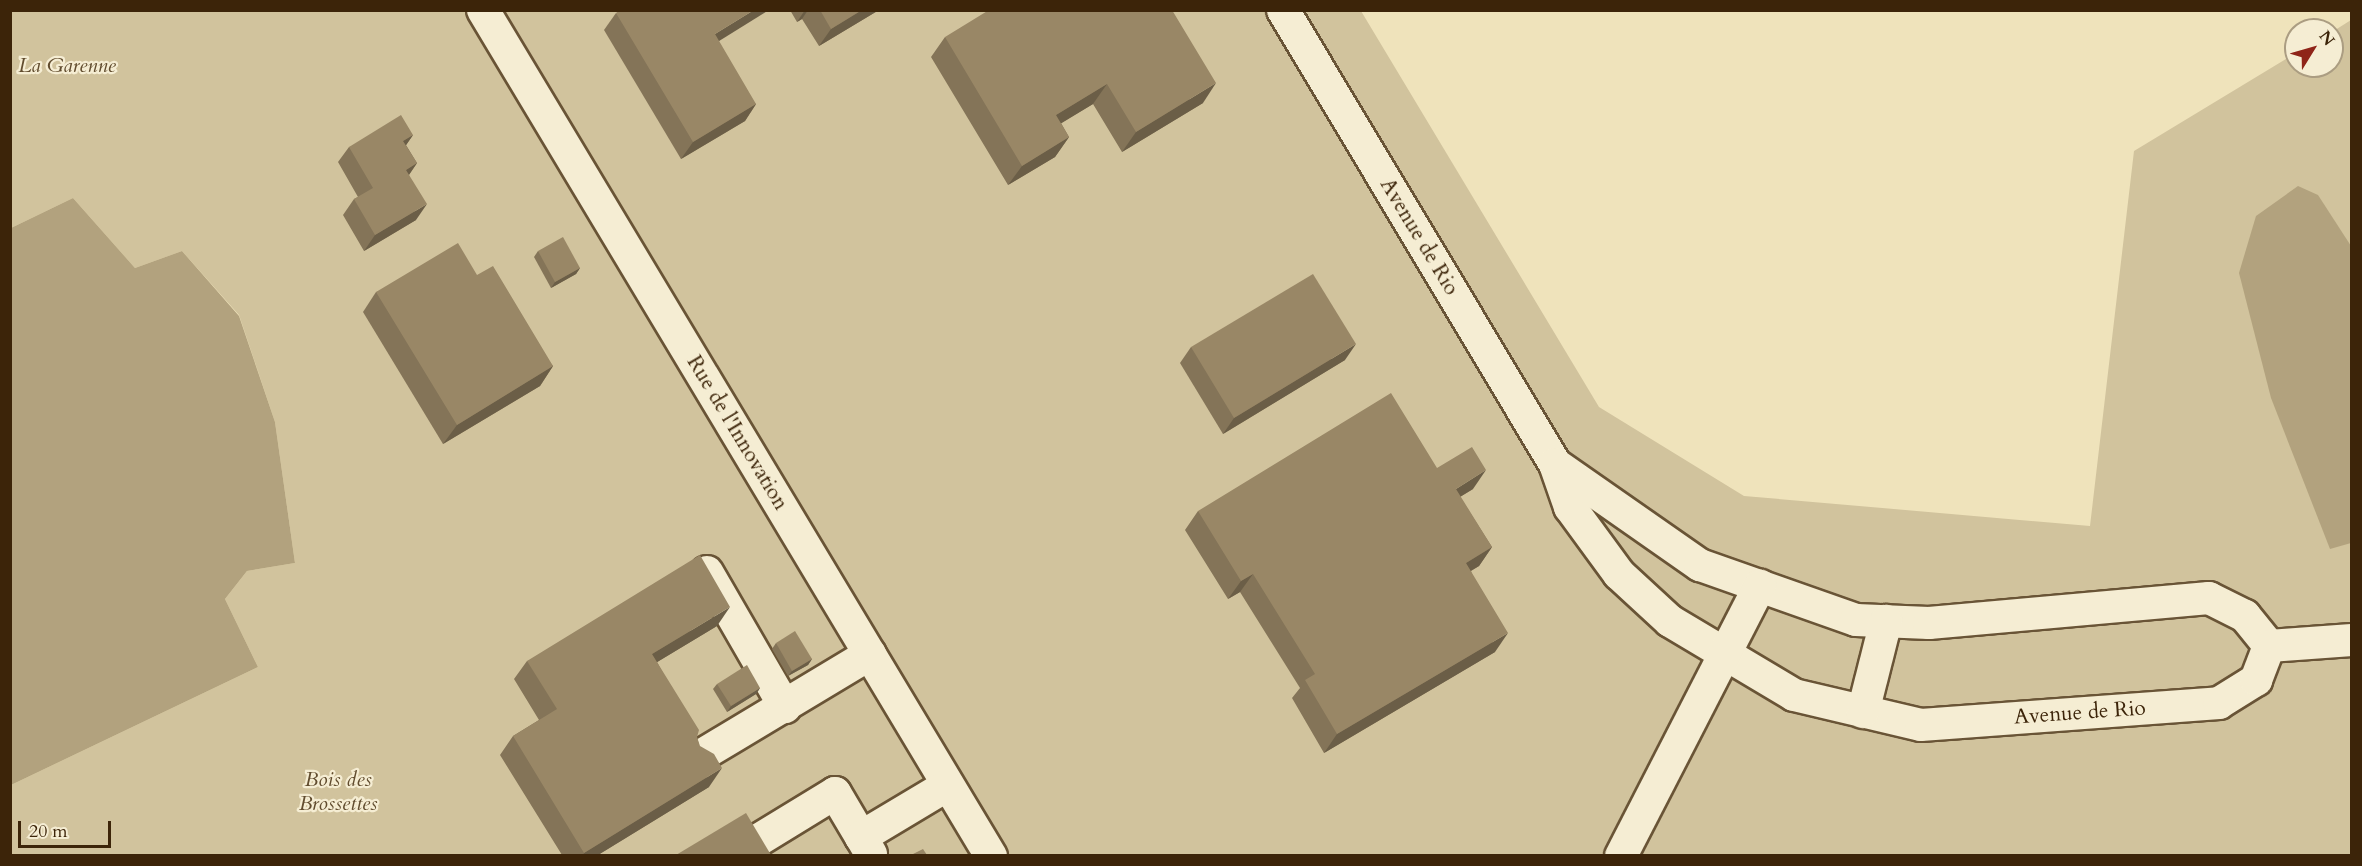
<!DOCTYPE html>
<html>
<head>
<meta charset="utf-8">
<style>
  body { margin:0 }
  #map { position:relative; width:2362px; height:866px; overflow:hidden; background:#efe3bb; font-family:Cardo,serif }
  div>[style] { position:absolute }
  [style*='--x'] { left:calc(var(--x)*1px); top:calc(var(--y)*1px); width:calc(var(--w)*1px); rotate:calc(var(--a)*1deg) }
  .green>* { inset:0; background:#d1c39d }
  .water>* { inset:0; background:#b2a27e }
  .roads { filter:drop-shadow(2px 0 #695436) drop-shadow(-2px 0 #695436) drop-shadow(0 2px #695436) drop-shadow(0 -2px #695436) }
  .minor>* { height:32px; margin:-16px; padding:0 16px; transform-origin:16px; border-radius:16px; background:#f5edd3 }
  .wall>* { inset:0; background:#847458 }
  .shaded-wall>* { inset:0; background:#6b5e47 }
  .building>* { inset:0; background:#998766 }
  span { translate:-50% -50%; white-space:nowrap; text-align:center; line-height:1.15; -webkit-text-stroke:4.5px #f5edd3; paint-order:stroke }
  .park-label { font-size:21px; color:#614c2e; font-style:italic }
  .street-label { font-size:21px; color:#3c2409 }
  .frame { position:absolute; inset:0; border:12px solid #3c2409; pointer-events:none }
  .north { position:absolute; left:2284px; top:18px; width:60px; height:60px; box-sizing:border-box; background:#f5edd3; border:2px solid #ab9d82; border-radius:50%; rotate:53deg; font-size:16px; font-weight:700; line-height:24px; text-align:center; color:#3c2409 }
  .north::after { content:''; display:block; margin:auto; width:21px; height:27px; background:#8f2418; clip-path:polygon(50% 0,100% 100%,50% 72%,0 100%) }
  .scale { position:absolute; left:18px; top:821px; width:93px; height:27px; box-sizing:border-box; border:3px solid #3c2409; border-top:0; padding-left:8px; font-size:18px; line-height:21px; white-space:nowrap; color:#3c2409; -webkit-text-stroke:4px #f5edd3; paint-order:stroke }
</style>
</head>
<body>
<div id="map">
  <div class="green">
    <div style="clip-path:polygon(10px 11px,1361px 11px,1599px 407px,1744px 496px,2090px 526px,2134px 151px,2296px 53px,2296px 66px,2332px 66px,2332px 32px,2351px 20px,2351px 855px,11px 855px,11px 785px,258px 667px,225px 599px,247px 571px,295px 563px,275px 422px,239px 315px,182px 251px,135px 268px,73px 198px,11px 228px)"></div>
  </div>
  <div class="water">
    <div style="clip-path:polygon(2298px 186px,2318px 195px,2351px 246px,2351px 543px,2330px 549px,2271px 398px,2239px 273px,2256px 216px)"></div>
    <div style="clip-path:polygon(73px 198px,135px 268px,182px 251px,239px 316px,275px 422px,295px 563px,247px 571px,225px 599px,258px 667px,11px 785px,11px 228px)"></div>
  </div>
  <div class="roads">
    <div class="minor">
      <div style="--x:483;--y:10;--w:987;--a:59.02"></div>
      <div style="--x:1283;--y:10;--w:529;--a:59.07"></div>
      <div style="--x:1555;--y:464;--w:46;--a:70.8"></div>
      <div style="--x:1570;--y:507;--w:83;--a:53.8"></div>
      <div style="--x:1619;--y:574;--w:69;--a:42.7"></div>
      <div style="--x:1670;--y:621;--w:144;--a:30.8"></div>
      <div style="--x:1794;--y:695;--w:130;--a:13.3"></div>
      <div style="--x:1921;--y:725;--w:299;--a:-4.2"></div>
      <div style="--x:2219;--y:703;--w:44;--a:-31.9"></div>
      <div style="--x:2256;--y:680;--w:36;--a:-69"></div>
      <div style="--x:1555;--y:464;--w:177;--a:34.9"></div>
      <div style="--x:1700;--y:565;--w:165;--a:19.4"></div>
      <div style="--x:1856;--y:620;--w:73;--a:2.4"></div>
      <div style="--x:1929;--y:623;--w:281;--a:-5.1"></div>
      <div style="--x:2209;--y:598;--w:40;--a:26.6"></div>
      <div style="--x:2245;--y:616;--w:38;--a:51"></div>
      <div style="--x:707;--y:572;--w:156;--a:60"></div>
      <div style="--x:2269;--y:646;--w:83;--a:-4.1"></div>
      <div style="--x:1863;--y:712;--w:94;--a:-75.8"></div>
      <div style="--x:702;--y:755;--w:196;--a:-31"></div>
      <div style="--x:760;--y:839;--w:88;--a:-31.5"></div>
      <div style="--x:835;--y:793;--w:51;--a:59.4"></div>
      <div style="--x:871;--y:854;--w:20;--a:-120"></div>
      <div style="--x:861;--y:837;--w:101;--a:-30.9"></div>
      <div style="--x:1621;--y:856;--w:304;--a:-62.8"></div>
    </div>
  </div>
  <div class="wall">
    <div style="clip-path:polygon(790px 10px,879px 10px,819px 46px,802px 19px,797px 22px)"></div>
    <div style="clip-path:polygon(616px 13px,756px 104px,745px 121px,681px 159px,604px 30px)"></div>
    <div style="clip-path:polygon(945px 37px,1203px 103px,1122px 152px,1093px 104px,1061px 123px,1069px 137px,1055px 157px,1008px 185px,931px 57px)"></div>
    <div style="clip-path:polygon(413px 135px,406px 145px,417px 163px,409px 175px,416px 220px,364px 251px,343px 215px,354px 199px,358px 197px,338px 162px,349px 147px)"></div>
    <div style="clip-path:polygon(538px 251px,580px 268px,576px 274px,551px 288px,534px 257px)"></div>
    <div style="clip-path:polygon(477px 275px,553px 366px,540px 386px,443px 444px,363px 312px,376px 292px)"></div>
    <div style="clip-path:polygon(1191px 347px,1345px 360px,1223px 434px,1180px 363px)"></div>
    <div style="clip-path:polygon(1473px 489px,1460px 497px,1492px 547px,1479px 566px,1471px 571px,1495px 652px,1324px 753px,1292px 698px,1300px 688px,1240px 592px,1228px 599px,1185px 530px,1198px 511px)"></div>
    <div style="clip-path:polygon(717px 626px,657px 662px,697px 737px,709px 787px,598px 855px,562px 855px,500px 755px,513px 736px,539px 720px,514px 679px,527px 661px)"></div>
    <div style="clip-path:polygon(776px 643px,812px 659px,808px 665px,788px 676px,772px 649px)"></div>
    <div style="clip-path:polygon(717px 684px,760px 688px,756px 694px,727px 712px,713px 689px)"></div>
  </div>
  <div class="shaded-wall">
    <div style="clip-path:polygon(754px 10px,769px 10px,703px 51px,715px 34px)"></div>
    <div style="clip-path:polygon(805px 10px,808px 10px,802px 19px,797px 22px)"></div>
    <div style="clip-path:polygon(862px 10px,879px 10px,819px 46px,831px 29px)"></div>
    <div style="clip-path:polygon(1216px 83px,1203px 103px,1122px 152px,1136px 132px)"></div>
    <div style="clip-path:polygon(1107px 84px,1093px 104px,1042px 135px,1056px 115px)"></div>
    <div style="clip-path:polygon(756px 104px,745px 121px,681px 159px,693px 142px)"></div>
    <div style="clip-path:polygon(413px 135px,402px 151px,403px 141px)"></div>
    <div style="clip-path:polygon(1069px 137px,1055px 157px,1008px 185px,1022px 166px)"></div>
    <div style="clip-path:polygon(417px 163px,406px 179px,406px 170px)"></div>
    <div style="clip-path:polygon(427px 204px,416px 220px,364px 251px,375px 235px)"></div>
    <div style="clip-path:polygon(580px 268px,576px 274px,551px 288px,555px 282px)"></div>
    <div style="clip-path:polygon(1356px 344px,1345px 360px,1223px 434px,1234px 418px)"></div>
    <div style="clip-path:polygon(553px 366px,540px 386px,443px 444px,457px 425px)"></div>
    <div style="clip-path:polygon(1486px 470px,1473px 489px,1443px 507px,1456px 489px)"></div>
    <div style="clip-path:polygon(1492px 547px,1479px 566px,1453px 581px,1466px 563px)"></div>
    <div style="clip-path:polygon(1253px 574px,1240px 592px,1228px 599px,1241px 581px)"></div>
    <div style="clip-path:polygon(730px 607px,717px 626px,639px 673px,652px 654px)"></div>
    <div style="clip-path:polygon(1508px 633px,1495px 652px,1324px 753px,1337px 734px)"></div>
    <div style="clip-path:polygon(812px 659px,808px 665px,788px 676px,792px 671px)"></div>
    <div style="clip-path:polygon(760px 688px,756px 694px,727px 712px,731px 706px)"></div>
    <div style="clip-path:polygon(722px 768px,709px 787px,598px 855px,583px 855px,584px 853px)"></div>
  </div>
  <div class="building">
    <div style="clip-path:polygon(620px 10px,754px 10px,715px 34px,756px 104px,693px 142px,616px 13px)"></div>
    <div style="clip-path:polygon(820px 10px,862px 10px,831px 29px)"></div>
    <div style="clip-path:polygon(989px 10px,1172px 10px,1216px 83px,1136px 132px,1107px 84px,1056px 115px,1069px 137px,1022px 166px,945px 37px)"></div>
    <div style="clip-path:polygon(401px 115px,413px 135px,403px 141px,417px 163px,406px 170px,427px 204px,375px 235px,354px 199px,373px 188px,349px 147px)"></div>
    <div style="clip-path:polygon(563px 237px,580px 268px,555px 282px,538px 251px)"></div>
    <div style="clip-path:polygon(458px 243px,477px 275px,493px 266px,553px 366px,457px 425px,376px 292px)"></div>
    <div style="clip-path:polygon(1313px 274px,1356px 344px,1234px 418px,1191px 347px)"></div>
    <div style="clip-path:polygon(1391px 393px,1437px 468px,1472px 447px,1486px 470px,1456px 489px,1492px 547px,1466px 563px,1508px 633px,1337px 734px,1305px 680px,1315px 674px,1253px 574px,1241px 581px,1198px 511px)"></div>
    <div style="clip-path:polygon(700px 555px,730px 607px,652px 654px,699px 730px,697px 737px,700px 746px,714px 754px,722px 768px,584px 853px,513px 736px,557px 709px,527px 661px)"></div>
    <div style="clip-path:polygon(795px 631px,812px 659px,792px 671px,776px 643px)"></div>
    <div style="clip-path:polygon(747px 665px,760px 688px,731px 706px,717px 684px)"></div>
    <div style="clip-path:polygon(746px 813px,771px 855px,676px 855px)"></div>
    <div style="clip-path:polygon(923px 849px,927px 855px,911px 855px)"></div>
  </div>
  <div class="park-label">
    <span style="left:67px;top:66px">La Garenne</span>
    <span style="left:338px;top:792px">Bois des<br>Brossettes</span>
  </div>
  <div class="street-label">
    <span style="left:1419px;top:237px;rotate:59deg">Avenue de Rio</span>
    <span style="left:737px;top:433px;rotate:59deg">Rue de l'Innovation</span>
    <span style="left:2080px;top:713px;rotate:-4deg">Avenue de Rio</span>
  </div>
  <div class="frame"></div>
  <div class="north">N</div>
  <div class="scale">20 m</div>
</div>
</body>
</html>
